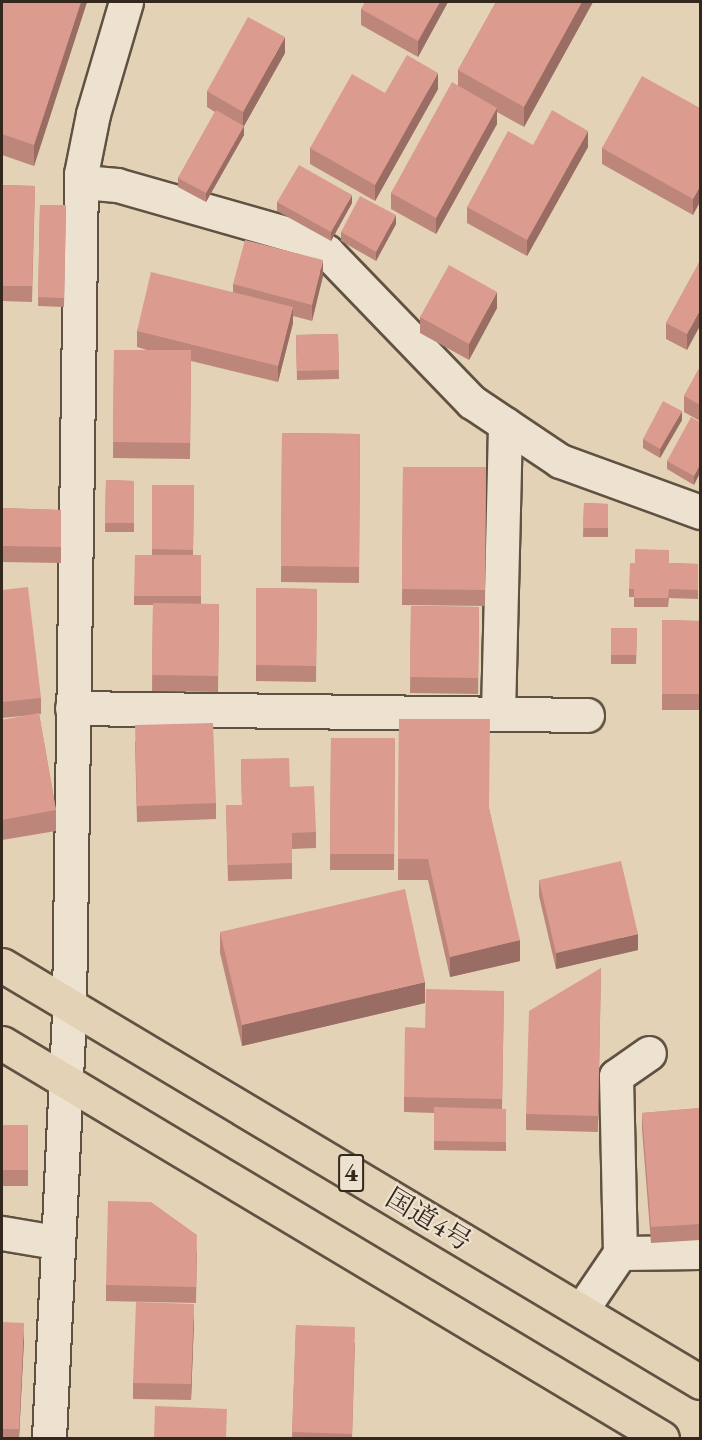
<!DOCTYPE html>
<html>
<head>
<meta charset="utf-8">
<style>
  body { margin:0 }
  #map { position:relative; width:702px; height:1440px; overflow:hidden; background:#e4d2b6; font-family:"EB Garamond","Noto Serif JP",serif }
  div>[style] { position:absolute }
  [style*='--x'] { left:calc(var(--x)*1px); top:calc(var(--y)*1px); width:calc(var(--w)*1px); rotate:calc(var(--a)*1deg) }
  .roads { filter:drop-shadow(2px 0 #605243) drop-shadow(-2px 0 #605243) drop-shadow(0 2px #605243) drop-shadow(0 -2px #605243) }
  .street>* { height:33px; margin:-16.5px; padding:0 16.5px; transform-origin:16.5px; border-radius:16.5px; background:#ede2d0 }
  .highway>* { height:33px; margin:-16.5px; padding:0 16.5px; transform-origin:16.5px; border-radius:16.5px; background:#e4d2b6 }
  .wall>* { inset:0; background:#bc867b }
  .shaded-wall>* { inset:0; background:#996d64 }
  .building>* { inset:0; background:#db9c8f }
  span { translate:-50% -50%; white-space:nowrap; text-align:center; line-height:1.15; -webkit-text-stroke:4.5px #ede2d0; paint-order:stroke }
  .shield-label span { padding:2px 4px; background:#ede2d0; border:2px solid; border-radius:4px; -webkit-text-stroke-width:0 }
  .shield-label { font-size:26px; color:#34271d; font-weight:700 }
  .street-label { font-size:27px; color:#34271d }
  .frame { position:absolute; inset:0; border:3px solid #34271d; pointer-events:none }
</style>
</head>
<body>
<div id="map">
  <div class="roads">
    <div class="street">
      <div style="--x:83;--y:182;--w:34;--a:5"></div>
      <div style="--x:117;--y:185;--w:201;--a:15.9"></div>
      <div style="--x:310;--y:240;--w:21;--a:35"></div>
      <div style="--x:327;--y:252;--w:209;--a:46"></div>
      <div style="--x:472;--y:402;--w:106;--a:33.8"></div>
      <div style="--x:560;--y:461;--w:149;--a:20"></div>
      <div style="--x:72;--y:708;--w:515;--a:0.78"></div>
      <div style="--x:498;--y:713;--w:289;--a:-88.6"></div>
      <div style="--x:2;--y:1233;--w:54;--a:9.6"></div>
      <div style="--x:620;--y:1253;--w:80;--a:-0.7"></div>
      <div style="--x:582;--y:1309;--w:68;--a:-55.8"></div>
      <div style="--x:620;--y:1253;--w:177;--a:-91.3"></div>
      <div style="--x:616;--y:1076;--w:40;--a:-34.9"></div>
      <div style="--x:49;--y:1438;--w:432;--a:-87.3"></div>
      <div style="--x:69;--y:1006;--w:832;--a:-89.17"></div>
      <div style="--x:81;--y:174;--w:61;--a:-78.7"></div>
      <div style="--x:93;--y:114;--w:117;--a:-73.6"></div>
    </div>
    <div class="highway">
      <div style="--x:2;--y:965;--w:813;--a:30.85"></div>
      <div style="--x:2;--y:1043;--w:769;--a:30.9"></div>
    </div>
  </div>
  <div class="wall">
    <div style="clip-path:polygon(2px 2px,87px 2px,34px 166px,2px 155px)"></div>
    <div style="clip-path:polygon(448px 2px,418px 57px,361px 25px,361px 9px)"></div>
    <div style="clip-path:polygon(496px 2px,593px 2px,524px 127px,497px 112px,497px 124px,436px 234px,391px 209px,391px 193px,458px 86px,458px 70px)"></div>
    <div style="clip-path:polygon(285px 53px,244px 126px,244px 135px,206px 202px,178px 187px,178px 178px,215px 112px,207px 107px,207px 91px)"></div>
    <div style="clip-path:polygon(438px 89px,375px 201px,310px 164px,310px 148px,385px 93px)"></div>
    <div style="clip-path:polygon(700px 108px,693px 215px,602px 164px,602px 148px)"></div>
    <div style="clip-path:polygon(533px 145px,588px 147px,527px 256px,467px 223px,467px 207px)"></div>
    <div style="clip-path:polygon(2px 185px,35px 186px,32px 302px,2px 301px)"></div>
    <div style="clip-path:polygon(277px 202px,352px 203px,331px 241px,277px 211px)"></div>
    <div style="clip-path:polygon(40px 205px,66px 205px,64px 307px,38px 306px)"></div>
    <div style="clip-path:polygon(396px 224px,376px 261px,341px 241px,341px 232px)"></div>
    <div style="clip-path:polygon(700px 261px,687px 350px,666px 339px,666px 323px)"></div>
    <div style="clip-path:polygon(323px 276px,312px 321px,293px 316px,293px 323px,278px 382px,191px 361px,190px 459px,113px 458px,114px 350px,147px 350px,137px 347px,137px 331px,233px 292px,233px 284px)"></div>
    <div style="clip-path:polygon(497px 308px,469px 360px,420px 333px,420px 317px)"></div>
    <div style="clip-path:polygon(338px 334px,339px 379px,297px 380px,296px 335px)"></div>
    <div style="clip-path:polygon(700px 367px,700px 421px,684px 412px,684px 396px)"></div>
    <div style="clip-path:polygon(682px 420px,660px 458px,643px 448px,643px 439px)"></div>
    <div style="clip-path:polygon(700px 422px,694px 485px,667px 469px,667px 461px)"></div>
    <div style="clip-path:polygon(282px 433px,360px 434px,359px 583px,281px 582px)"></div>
    <div style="clip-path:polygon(403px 467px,486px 467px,485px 606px,402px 605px)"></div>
    <div style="clip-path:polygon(106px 480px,134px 481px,134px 532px,105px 532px)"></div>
    <div style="clip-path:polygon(152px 485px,194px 485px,193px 555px,201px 555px,201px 604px,219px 604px,218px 692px,152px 691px,153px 605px,134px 605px,134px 596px,152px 555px)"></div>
    <div style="clip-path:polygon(584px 503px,608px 504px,608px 537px,583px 537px)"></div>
    <div style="clip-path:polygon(2px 508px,61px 510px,61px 563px,2px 562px)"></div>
    <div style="clip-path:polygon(669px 563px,698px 564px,698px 599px,669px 598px,668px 607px,634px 607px,634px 597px,629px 597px,629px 589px)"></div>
    <div style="clip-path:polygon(256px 588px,317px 589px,316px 682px,256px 681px)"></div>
    <div style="clip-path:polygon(2px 590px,41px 698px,41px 714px,39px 714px,56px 810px,56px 831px,2px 840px,2px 720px,32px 715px,2px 718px)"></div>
    <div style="clip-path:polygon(411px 606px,479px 607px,478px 694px,410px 693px)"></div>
    <div style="clip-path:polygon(662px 620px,700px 621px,700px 710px,662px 710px)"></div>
    <div style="clip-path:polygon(611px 628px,637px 628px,636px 664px,611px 664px)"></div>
    <div style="clip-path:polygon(399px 719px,489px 808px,520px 961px,450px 977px,428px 880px,398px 880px)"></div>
    <div style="clip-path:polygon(331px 738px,395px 738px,394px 870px,330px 870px)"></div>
    <div style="clip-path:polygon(135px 741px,216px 803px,216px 819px,137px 822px)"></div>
    <div style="clip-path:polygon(241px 759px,290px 787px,316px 832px,316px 848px,292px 849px,292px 879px,228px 881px,226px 805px,242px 805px)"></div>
    <div style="clip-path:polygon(539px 880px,638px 950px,556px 969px,539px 896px)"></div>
    <div style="clip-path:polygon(220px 932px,425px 1003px,242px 1046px,220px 953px)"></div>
    <div style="clip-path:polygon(601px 968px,598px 1132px,526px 1130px,526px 1114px)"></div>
    <div style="clip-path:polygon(504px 991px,502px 1109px,506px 1109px,506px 1151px,434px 1150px,434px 1113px,404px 1112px,404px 1097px,425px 1028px)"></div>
    <div style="clip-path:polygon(700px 1108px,700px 1240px,651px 1243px,642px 1129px,642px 1113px)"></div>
    <div style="clip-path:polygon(2px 1125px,28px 1125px,28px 1186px,2px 1186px)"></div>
    <div style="clip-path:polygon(197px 1251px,196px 1303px,106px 1301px,106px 1285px)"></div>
    <div style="clip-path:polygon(194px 1320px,191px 1400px,133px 1399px,133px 1383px)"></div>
    <div style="clip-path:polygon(2px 1322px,24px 1339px,19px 1438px,2px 1438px)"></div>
    <div style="clip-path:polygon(296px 1325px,355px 1343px,352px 1438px,292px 1438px)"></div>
  </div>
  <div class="shaded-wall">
    <div style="clip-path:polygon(81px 2px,87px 2px,34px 166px,34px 145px)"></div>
    <div style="clip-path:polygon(440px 2px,448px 2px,418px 57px,418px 41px)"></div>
    <div style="clip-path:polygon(582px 2px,593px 2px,524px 127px,524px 107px)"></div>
    <div style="clip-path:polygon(285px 37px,285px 53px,244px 126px,244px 135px,206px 202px,206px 193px,243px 127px,243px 112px)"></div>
    <div style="clip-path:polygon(438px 73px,438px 89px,375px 201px,375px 185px)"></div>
    <div style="clip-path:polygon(497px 108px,497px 124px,436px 234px,436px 218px)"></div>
    <div style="clip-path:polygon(588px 131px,588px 147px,527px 256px,527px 240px)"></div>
    <div style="clip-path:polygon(700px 186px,700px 202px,693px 215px,693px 199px)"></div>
    <div style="clip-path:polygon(352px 195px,352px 203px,331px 241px,331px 232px)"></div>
    <div style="clip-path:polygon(396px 215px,396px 224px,376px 261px,376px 252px)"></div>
    <div style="clip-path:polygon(323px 260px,323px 276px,312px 321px,312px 305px)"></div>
    <div style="clip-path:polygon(497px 292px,497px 308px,469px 360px,469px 344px)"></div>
    <div style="clip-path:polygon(293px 307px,293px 323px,278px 382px,278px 366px)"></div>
    <div style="clip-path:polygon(700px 310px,700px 326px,687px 350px,687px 334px)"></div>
    <div style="clip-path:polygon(682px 411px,682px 420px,660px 458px,660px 449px)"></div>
    <div style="clip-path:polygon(700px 464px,700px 473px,694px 485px,694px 476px)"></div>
    <div style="clip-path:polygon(638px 934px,638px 950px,556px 969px,556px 953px)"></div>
    <div style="clip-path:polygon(520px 940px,520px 961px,450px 977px,450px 957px)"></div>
    <div style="clip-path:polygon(425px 982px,425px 1003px,242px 1046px,242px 1025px)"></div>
    <div style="clip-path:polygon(194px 1304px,194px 1320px,191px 1400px,191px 1384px)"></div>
    <div style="clip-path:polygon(24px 1323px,24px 1339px,19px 1438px,19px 1429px)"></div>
  </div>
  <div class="building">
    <div style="clip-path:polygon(2px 2px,81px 2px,34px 145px,2px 134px)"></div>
    <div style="clip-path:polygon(365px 2px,440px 2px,418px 41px,361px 9px)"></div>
    <div style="clip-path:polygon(496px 2px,582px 2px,524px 107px,458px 70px)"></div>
    <div style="clip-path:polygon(248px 17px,285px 37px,243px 112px,207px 91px)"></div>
    <div style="clip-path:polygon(407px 55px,438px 73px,375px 185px,310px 148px,352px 74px,385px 93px)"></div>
    <div style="clip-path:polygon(642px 76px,700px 108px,700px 186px,693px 199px,602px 148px)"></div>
    <div style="clip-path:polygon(452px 82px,497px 108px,436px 218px,391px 193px)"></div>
    <div style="clip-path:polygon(216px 110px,244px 126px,206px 193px,178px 178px)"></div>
    <div style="clip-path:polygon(552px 110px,588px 131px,527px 240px,467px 207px,508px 131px,533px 145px)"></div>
    <div style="clip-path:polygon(299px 165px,352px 195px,331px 232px,277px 202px)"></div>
    <div style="clip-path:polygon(2px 185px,35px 186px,32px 286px,2px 286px)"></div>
    <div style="clip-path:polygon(360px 196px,396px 215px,376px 252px,341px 232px)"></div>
    <div style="clip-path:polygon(40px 205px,66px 205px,64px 298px,38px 297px)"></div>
    <div style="clip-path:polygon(245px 240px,323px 260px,312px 305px,233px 284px)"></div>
    <div style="clip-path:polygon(700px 261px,700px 310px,687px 334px,666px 323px)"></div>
    <div style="clip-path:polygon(449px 265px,497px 292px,469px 344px,420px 317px)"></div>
    <div style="clip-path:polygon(151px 272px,293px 307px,278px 366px,137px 331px)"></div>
    <div style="clip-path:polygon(338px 334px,339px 370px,297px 371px,296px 335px)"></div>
    <div style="clip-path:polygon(114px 350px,191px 350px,190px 443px,113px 442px)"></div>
    <div style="clip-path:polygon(700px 367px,700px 405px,684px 396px)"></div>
    <div style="clip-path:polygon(663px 401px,682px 411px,660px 449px,643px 439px)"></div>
    <div style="clip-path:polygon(691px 417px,700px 422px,700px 464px,694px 476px,667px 461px)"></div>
    <div style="clip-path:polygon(282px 433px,360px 434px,359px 567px,281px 566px)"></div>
    <div style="clip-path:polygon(403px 467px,486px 467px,485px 590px,402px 589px)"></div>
    <div style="clip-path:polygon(106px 480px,134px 481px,134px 523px,105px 523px)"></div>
    <div style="clip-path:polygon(152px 485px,194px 485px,193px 550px,152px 549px)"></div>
    <div style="clip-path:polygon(584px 503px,608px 504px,608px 528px,583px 528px)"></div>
    <div style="clip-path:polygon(2px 508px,61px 510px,61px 547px,2px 546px)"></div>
    <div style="clip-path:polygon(635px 549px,669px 550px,669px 563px,698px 564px,698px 590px,669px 589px,668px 598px,634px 598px,634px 589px,629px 589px,630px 563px,635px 563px)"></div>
    <div style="clip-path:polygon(135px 555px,201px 555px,201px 596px,134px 596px)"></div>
    <div style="clip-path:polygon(28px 587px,41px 698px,2px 702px,2px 590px)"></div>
    <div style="clip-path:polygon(256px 588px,317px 589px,316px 666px,256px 665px)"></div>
    <div style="clip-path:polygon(153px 603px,219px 604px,218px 676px,152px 675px)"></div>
    <div style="clip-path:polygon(411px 606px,479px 607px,478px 678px,410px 677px)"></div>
    <div style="clip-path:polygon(662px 620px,700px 621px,700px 694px,662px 694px)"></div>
    <div style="clip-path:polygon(611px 628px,637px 628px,636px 655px,611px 655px)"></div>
    <div style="clip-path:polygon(39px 713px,56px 810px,2px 820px,2px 720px)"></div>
    <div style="clip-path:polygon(399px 719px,490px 719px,489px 808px,520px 940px,450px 957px,428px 859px,398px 859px)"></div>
    <div style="clip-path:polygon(213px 723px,216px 803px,137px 806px,135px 725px)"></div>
    <div style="clip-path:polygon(331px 738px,395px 738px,394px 854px,330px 854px)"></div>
    <div style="clip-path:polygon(289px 758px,290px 787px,314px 786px,316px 832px,292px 833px,292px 863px,228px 865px,226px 805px,242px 805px,241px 759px)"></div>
    <div style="clip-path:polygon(621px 861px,638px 934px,556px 953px,539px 880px)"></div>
    <div style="clip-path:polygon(405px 889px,425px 982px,242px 1025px,220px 932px)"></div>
    <div style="clip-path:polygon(601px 968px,598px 1116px,526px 1114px,529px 1011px)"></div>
    <div style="clip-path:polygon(426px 989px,504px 991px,502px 1099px,404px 1097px,405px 1027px,425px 1028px)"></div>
    <div style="clip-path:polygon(434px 1107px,506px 1109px,506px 1142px,434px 1141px)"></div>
    <div style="clip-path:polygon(700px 1108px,700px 1224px,651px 1227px,642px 1113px)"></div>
    <div style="clip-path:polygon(2px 1125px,28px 1125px,28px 1170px,2px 1170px)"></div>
    <div style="clip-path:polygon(108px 1201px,151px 1202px,197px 1235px,196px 1287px,106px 1285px)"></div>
    <div style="clip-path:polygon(136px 1302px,194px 1304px,191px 1384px,133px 1383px)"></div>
    <div style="clip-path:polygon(2px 1322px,24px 1323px,19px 1429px,2px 1429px)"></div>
    <div style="clip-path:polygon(296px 1325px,355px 1327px,352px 1434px,292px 1432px)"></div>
    <div style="clip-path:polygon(155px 1406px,227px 1409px,226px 1438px,154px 1438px)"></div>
  </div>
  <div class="shield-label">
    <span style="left:351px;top:1173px">4</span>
  </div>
  <div class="street-label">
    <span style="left:429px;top:1219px;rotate:31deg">国道4号</span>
  </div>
  <div class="frame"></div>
</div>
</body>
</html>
